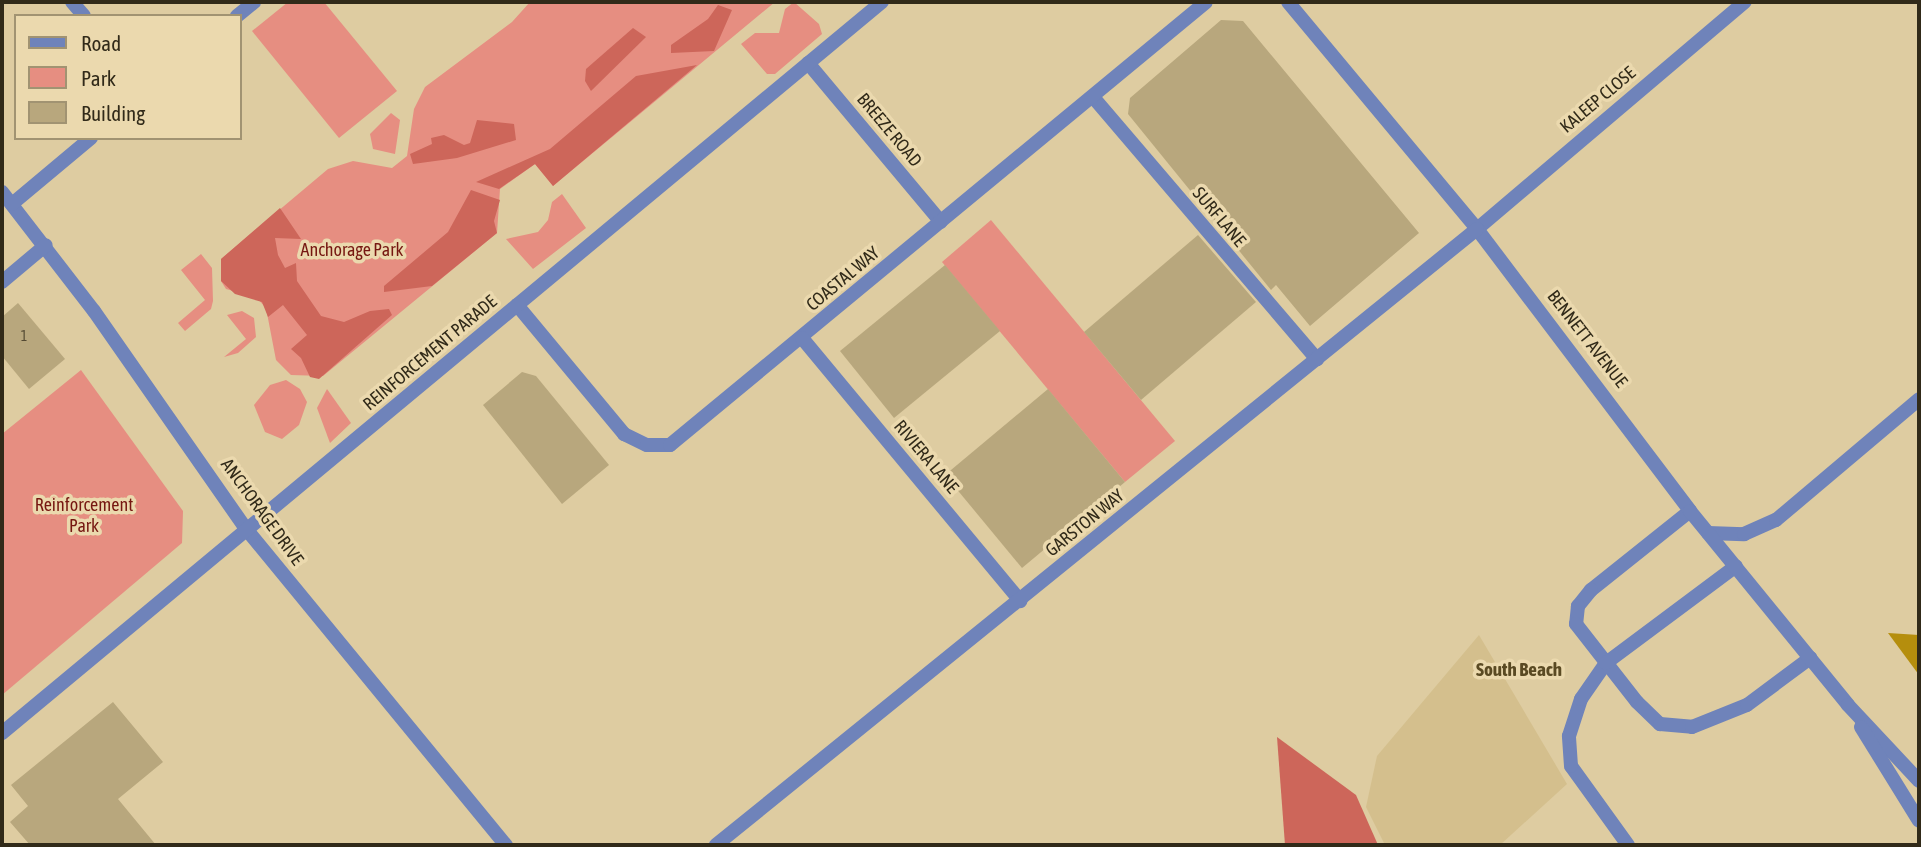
<!DOCTYPE html>
<html>
<head>
<meta charset="utf-8">
<style>
  body { margin:0 }
  #map { position:relative; width:1921px; height:847px; overflow:hidden; background:#decca1; font-family:"Asap Condensed",sans-serif }
  div>[style] { position:absolute }
  [style*='--x'] { left:calc(var(--x)*1px); top:calc(var(--y)*1px); width:calc(var(--w)*1px); rotate:calc(var(--a)*1deg) }
  .built>* { inset:0; background:#d4bf8d }
  .green>* { inset:0; background:#e68e81 }
  .forest>* { inset:0; background:#cd665a }
  .water>* { inset:0; background:#b58e0d }
  .building>* { inset:0; background:#b8a77d }
  .service>* { height:14px; margin:-7px; padding:0 7px; transform-origin:7px; border-radius:7px; background:#6f83ba }
  .minor>* { height:14px; margin:-7px; padding:0 7px; transform-origin:7px; border-radius:7px; background:#6f83ba }
  .tertiary>* { height:14px; margin:-7px; padding:0 7px; transform-origin:7px; border-radius:7px; background:#6f83ba }
  span { translate:-50% -50%; white-space:nowrap; text-align:center; line-height:1.15; -webkit-text-stroke:7px #ebd9ae; paint-order:stroke }
  .number-label { font-size:14px; color:#534932 }
  .number-label span { -webkit-text-stroke-width:0 }
  .street-label { font-size:18px; color:#312a19 }
  .park-label { font-size:18px; color:#761711 }
  .neighbourhood-label { font-size:19px; color:#5a4a23; font-weight:700 }
  .frame { position:absolute; inset:0; border:4px solid #312a19; pointer-events:none }
  .legend { position:absolute; left:14px; top:14px; width:228px; height:126px; box-sizing:border-box; background:#ebd9ae; border:2px solid #a19372; margin:0; padding:9px 12px; list-style:none; font-size:21px; color:#312a19 }
  .legend li { display:flex; align-items:center; gap:14px; height:35px }
  .legend b { width:35px; border:2px solid #a19372 }
</style>
</head>
<body>
<div id="map">
  <div class="built">
    <div style="clip-path:polygon(1479px 635px,1567px 784px,1500px 845px,1385px 845px,1366px 807px,1377px 756px)"></div>
  </div>
  <div class="green">
    <div style="clip-path:polygon(288px 2px,324px 2px,397px 91px,339px 138px,252px 31px)"></div>
    <div style="clip-path:polygon(530px 2px,775px 2px,553px 186px,535px 164px,500px 189px,497px 233px,323px 376px,291px 375px,276px 360px,266px 308px,256px 297px,226px 289px,221px 281px,221px 259px,328px 169px,353px 161px,392px 168px,407px 156px,414px 109px,425px 87px,512px 22px)"></div>
    <div style="clip-path:polygon(794px 2px,819px 24px,822px 34px,775px 74px,767px 74px,741px 44px,755px 33px,779px 33px,785px 9px)"></div>
    <div style="clip-path:polygon(391px 113px,400px 120px,395px 154px,373px 149px,370px 134px)"></div>
    <div style="clip-path:polygon(562px 194px,586px 228px,533px 269px,506px 239px,538px 232px,548px 220px,552px 202px)"></div>
    <div style="clip-path:polygon(991px 220px,1175px 441px,1125px 482px,942px 262px)"></div>
    <div style="clip-path:polygon(201px 254px,212px 268px,213px 301px,211px 309px,185px 331px,178px 323px,205px 300px,181px 270px)"></div>
    <div style="clip-path:polygon(242px 311px,254px 318px,256px 337px,238px 353px,224px 357px,246px 339px,227px 315px)"></div>
    <div style="clip-path:polygon(81px 370px,183px 511px,182px 543px,2px 695px,2px 434px)"></div>
    <div style="clip-path:polygon(286px 380px,300px 389px,307px 402px,299px 425px,282px 439px,265px 432px,254px 405px,270px 385px)"></div>
    <div style="clip-path:polygon(327px 389px,351px 423px,330px 443px,317px 408px)"></div>
  </div>
  <div class="forest">
    <div style="clip-path:polygon(718px 5px,732px 10px,714px 51px,671px 53px,671px 45px,708px 19px)"></div>
    <div style="clip-path:polygon(633px 28px,646px 37px,591px 91px,585px 81px,586px 69px)"></div>
    <div style="clip-path:polygon(697px 65px,553px 186px,535px 164px,499px 189px,476px 182px,550px 149px,636px 76px)"></div>
    <div style="clip-path:polygon(477px 120px,514px 124px,516px 140px,457px 158px,413px 164px,410px 154px,432px 144px,431px 138px,444px 135px,464px 145px,470px 143px)"></div>
    <div style="clip-path:polygon(471px 190px,500px 200px,494px 221px,497px 233px,432px 286px,384px 292px,384px 286px,448px 232px)"></div>
    <div style="clip-path:polygon(280px 208px,301px 239px,275px 238px,278px 255px,285px 268px,296px 263px,297px 281px,321px 316px,344px 322px,370px 311px,389px 309px,392px 315px,319px 379px,310px 377px,301px 358px,291px 349px,307px 335px,283px 305px,268px 317px,262px 302px,235px 294px,221px 281px,221px 259px)"></div>
    <div style="clip-path:polygon(1277px 737px,1356px 795px,1378px 845px,1285px 845px)"></div>
  </div>
  <div class="water">
    <div style="clip-path:polygon(1888px 633px,1919px 635px,1919px 675px)"></div>
  </div>
  <div class="building">
    <div style="clip-path:polygon(1221px 20px,1243px 21px,1419px 233px,1310px 326px,1276px 285px,1271px 290px,1128px 114px,1130px 98px)"></div>
    <div style="clip-path:polygon(1198px 235px,1256px 302px,1141px 400px,1084px 332px)"></div>
    <div style="clip-path:polygon(945px 265px,1000px 331px,894px 418px,840px 351px)"></div>
    <div style="clip-path:polygon(18px 303px,65px 359px,29px 389px,2px 356px,2px 317px)"></div>
    <div style="clip-path:polygon(522px 372px,536px 376px,609px 465px,562px 504px,483px 405px)"></div>
    <div style="clip-path:polygon(1048px 389px,1125px 482px,1022px 568px,945px 475px)"></div>
    <div style="clip-path:polygon(113px 702px,163px 762px,118px 799px,156px 845px,30px 845px,10px 822px,28px 806px,11px 785px)"></div>
  </div>
  <div class="service">
    <div style="--x:1690;--y:511;--w:127;--a:141.4"></div>
    <div style="--x:1591;--y:590;--w:21;--a:129"></div>
    <div style="--x:1578;--y:606;--w:18;--a:96"></div>
    <div style="--x:1576;--y:624;--w:99;--a:52"></div>
    <div style="--x:1637;--y:702;--w:32;--a:44"></div>
    <div style="--x:1660;--y:724;--w:32;--a:5"></div>
    <div style="--x:1692;--y:727;--w:59;--a:-21.8"></div>
    <div style="--x:1747;--y:705;--w:79;--a:-36.7"></div>
    <div style="--x:1708;--y:533;--w:36;--a:2"></div>
    <div style="--x:1744;--y:534;--w:35;--a:-24"></div>
    <div style="--x:1776;--y:520;--w:187;--a:-40.2"></div>
    <div style="--x:1628;--y:845;--w:97;--a:-125.8"></div>
    <div style="--x:1571;--y:766;--w:30;--a:-94"></div>
    <div style="--x:1569;--y:736;--w:39;--a:-72"></div>
    <div style="--x:1581;--y:699;--w:44;--a:-55.2"></div>
    <div style="--x:1606;--y:663;--w:162;--a:-36.7"></div>
  </div>
  <div class="minor">
    <div style="--x:72;--y:2;--w:18;--a:49"></div>
    <div style="--x:237;--y:16;--w:22;--a:-39"></div>
    <div style="--x:808;--y:63;--w:207;--a:50.1"></div>
    <div style="--x:1093;--y:97;--w:345;--a:49.5"></div>
    <div style="--x:2;--y:192;--w:150;--a:52.3"></div>
    <div style="--x:94;--y:311;--w:267;--a:55.1"></div>
    <div style="--x:247;--y:530;--w:408;--a:50.6"></div>
    <div style="--x:12;--y:204;--w:103;--a:-39.9"></div>
    <div style="--x:1477;--y:229;--w:351;--a:-40.3"></div>
    <div style="--x:2;--y:282;--w:57;--a:-40.1"></div>
    <div style="--x:517;--y:305;--w:168;--a:50.3"></div>
    <div style="--x:624;--y:434;--w:25;--a:26"></div>
    <div style="--x:647;--y:445;--w:23;--a:0"></div>
    <div style="--x:670;--y:445;--w:695;--a:-39.57"></div>
    <div style="--x:802;--y:338;--w:342;--a:50.3"></div>
    <div style="--x:2;--y:733;--w:1144;--a:-39.72"></div>
  </div>
  <div class="tertiary">
    <div style="--x:1288;--y:2;--w:295;--a:50.2"></div>
    <div style="--x:1477;--y:229;--w:353;--a:52.9"></div>
    <div style="--x:1690;--y:511;--w:250;--a:50.8"></div>
    <div style="--x:1848;--y:705;--w:104;--a:46.9"></div>
    <div style="--x:1861;--y:727;--w:110;--a:58.3"></div>
    <div style="--x:716;--y:845;--w:979;--a:-38.99"></div>
  </div>
  <div class="number-label">
    <span style="left:24px;top:336px">1</span>
  </div>
  <div class="street-label">
    <span style="left:1598px;top:100px;rotate:-40deg">KALEEP CLOSE</span>
    <span style="left:889px;top:130px;rotate:50deg">BREEZE ROAD</span>
    <span style="left:1219px;top:217px;rotate:50deg">SURF LANE</span>
    <span style="left:843px;top:279px;rotate:-40deg">COASTAL WAY</span>
    <span style="left:1587px;top:339px;rotate:52deg">BENNETT AVENUE</span>
    <span style="left:430px;top:353px;rotate:-40deg">REINFORCEMENT PARADE</span>
    <span style="left:926px;top:457px;rotate:50deg">RIVIERA LANE</span>
    <span style="left:262px;top:512px;rotate:54deg">ANCHORAGE DRIVE</span>
    <span style="left:1085px;top:523px;rotate:-39deg">GARSTON WAY</span>
  </div>
  <div class="park-label">
    <span style="left:352px;top:250px">Anchorage Park</span>
    <span style="left:84px;top:516px">Reinforcement<br>Park</span>
  </div>
  <div class="neighbourhood-label">
    <span style="left:1519px;top:670px">South Beach</span>
  </div>
  <div class="frame"></div>
  <ul class="legend">
  <li><b style="height:9px;background:#6f83ba"></b>Road</li>
  <li><b style="height:19px;background:#e68e81"></b>Park</li>
  <li><b style="height:19px;background:#b8a77d"></b>Building</li>
  </ul>
</div>
</body>
</html>
